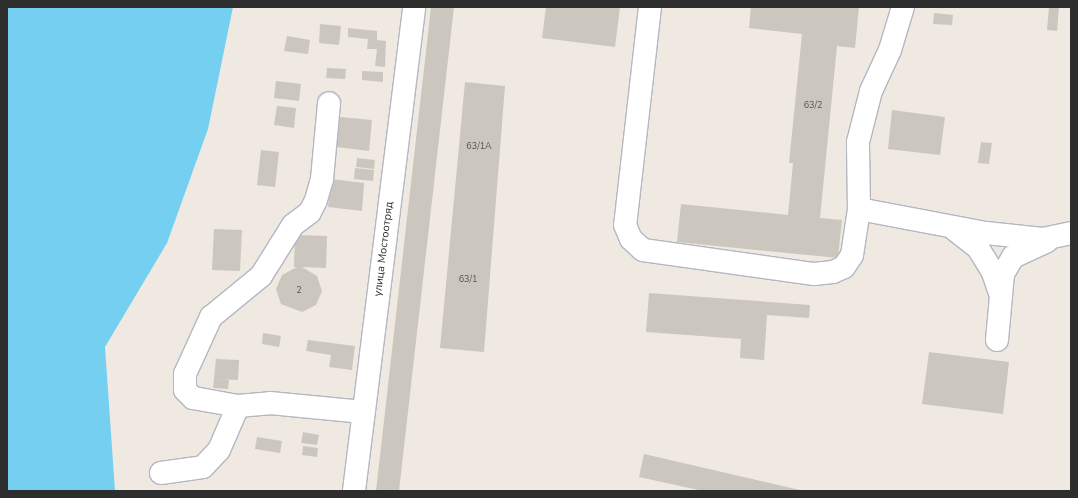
<!DOCTYPE html>
<html>
<head>
<meta charset="utf-8">
<style>
  body { margin:0 }
  #map { position:relative; width:1078px; height:498px; overflow:hidden; background:#efe9e1; font-family:"Nunito Sans",sans-serif }
  div>[style] { position:absolute }
  [style*='--x'] { left:calc(var(--x)*1px); top:calc(var(--y)*1px); width:calc(var(--w)*1px); rotate:calc(var(--a)*1deg) }
  .water>* { inset:0; background:#75cff0 }
  .building>* { inset:0; background:#cbc7bf }
  .roads { filter:drop-shadow(1px 0 #b4b7c1) drop-shadow(-1px 0 #b4b7c1) drop-shadow(0 1px #b4b7c1) drop-shadow(0 -1px #b4b7c1) }
  .minor>* { height:22px; margin:-11px; padding:0 11px; transform-origin:11px; border-radius:11px; background:#fff }
  span { translate:-50% -50%; white-space:nowrap; text-align:center; line-height:1.15; -webkit-text-stroke:3.5px #fff; paint-order:stroke }
  .number-label { font-size:9px; color:#555452 }
  .number-label span { -webkit-text-stroke-width:0 }
  .street-label { font-size:11px; color:#2e2e2e }
  .frame { position:absolute; inset:0; border:8px solid #2e2e2e; pointer-events:none }
</style>
</head>
<body>
<div id="map">
  <div class="water">
    <div style="clip-path:polygon(7px 7px,233px 7px,208px 129px,167px 243px,105px 347px,115px 491px,7px 491px)"></div>
  </div>
  <div class="building">
    <div style="clip-path:polygon(431px 7px,454px 7px,399px 491px,376px 491px)"></div>
    <div style="clip-path:polygon(546px 7px,620px 7px,615px 47px,542px 38px)"></div>
    <div style="clip-path:polygon(751px 7px,859px 7px,855px 48px,837px 46px,820px 218px,842px 220px,838px 258px,677px 242px,681px 204px,788px 215px,793px 163px,789px 163px,802px 34px,749px 28px)"></div>
    <div style="clip-path:polygon(1049px 7px,1059px 7px,1057px 31px,1047px 30px)"></div>
    <div style="clip-path:polygon(934px 13px,953px 15px,952px 25px,933px 24px)"></div>
    <div style="clip-path:polygon(320px 24px,341px 26px,339px 45px,319px 43px)"></div>
    <div style="clip-path:polygon(348px 28px,377px 31px,377px 40px,386px 41px,385px 67px,375px 66px,377px 49px,367px 49px,368px 39px,348px 37px)"></div>
    <div style="clip-path:polygon(287px 36px,310px 40px,308px 54px,284px 51px)"></div>
    <div style="clip-path:polygon(327px 68px,346px 69px,345px 79px,326px 78px)"></div>
    <div style="clip-path:polygon(362px 71px,383px 72px,383px 82px,362px 80px)"></div>
    <div style="clip-path:polygon(276px 81px,301px 84px,299px 101px,274px 98px)"></div>
    <div style="clip-path:polygon(465px 82px,505px 86px,484px 352px,440px 348px)"></div>
    <div style="clip-path:polygon(277px 106px,296px 108px,294px 128px,274px 125px)"></div>
    <div style="clip-path:polygon(892px 110px,945px 117px,940px 155px,888px 149px)"></div>
    <div style="clip-path:polygon(340px 117px,372px 120px,369px 151px,336px 147px)"></div>
    <div style="clip-path:polygon(981px 142px,992px 143px,989px 164px,978px 163px)"></div>
    <div style="clip-path:polygon(261px 150px,279px 152px,275px 187px,257px 185px)"></div>
    <div style="clip-path:polygon(357px 158px,375px 160px,374px 169px,356px 167px)"></div>
    <div style="clip-path:polygon(355px 168px,374px 170px,373px 181px,354px 179px)"></div>
    <div style="clip-path:polygon(331px 179px,364px 183px,362px 211px,328px 207px)"></div>
    <div style="clip-path:polygon(214px 229px,242px 230px,240px 271px,212px 270px)"></div>
    <div style="clip-path:polygon(295px 235px,327px 236px,326px 268px,302px 267px,317px 276px,322px 291px,316px 305px,302px 312px,281px 304px,276px 289px,282px 275px,297px 267px,294px 267px)"></div>
    <div style="clip-path:polygon(649px 293px,810px 305px,809px 318px,767px 315px,764px 360px,740px 358px,741px 339px,646px 332px)"></div>
    <div style="clip-path:polygon(263px 333px,281px 336px,279px 347px,262px 344px)"></div>
    <div style="clip-path:polygon(308px 340px,355px 346px,352px 370px,329px 367px,331px 355px,306px 351px)"></div>
    <div style="clip-path:polygon(929px 352px,1009px 362px,1003px 414px,922px 404px)"></div>
    <div style="clip-path:polygon(216px 359px,239px 360px,238px 380px,216px 379px,229px 380px,228px 389px,213px 388px)"></div>
    <div style="clip-path:polygon(303px 432px,319px 435px,317px 445px,301px 443px)"></div>
    <div style="clip-path:polygon(257px 437px,282px 441px,280px 453px,255px 449px)"></div>
    <div style="clip-path:polygon(303px 446px,318px 448px,317px 457px,302px 455px)"></div>
    <div style="clip-path:polygon(644px 454px,800px 490px,800px 491px,703px 491px,639px 477px)"></div>
  </div>
  <div class="roads">
    <div class="minor">
      <div style="--x:650;--y:7;--w:219;--a:96.5"></div>
      <div style="--x:625;--y:225;--w:15;--a:67"></div>
      <div style="--x:631;--y:239;--w:16;--a:43"></div>
      <div style="--x:643;--y:250;--w:173;--a:8"></div>
      <div style="--x:814;--y:274;--w:19;--a:-6"></div>
      <div style="--x:833;--y:272;--w:12;--a:-24"></div>
      <div style="--x:844;--y:267;--w:14;--a:-56"></div>
      <div style="--x:852;--y:255;--w:47;--a:-81.3"></div>
      <div style="--x:859;--y:209;--w:67;--a:-90.9"></div>
      <div style="--x:858;--y:142;--w:53;--a:-75.7"></div>
      <div style="--x:871;--y:91;--w:45;--a:-65.1"></div>
      <div style="--x:890;--y:50;--w:45;--a:-73.2"></div>
      <div style="--x:859;--y:209;--w:129;--a:10.7"></div>
      <div style="--x:986;--y:233;--w:57;--a:6"></div>
      <div style="--x:1043;--y:239;--w:29;--a:-12"></div>
      <div style="--x:954;--y:229;--w:31;--a:38"></div>
      <div style="--x:978;--y:248;--w:26;--a:58"></div>
      <div style="--x:992;--y:270;--w:24;--a:71"></div>
      <div style="--x:997;--y:340;--w:66;--a:-84.8"></div>
      <div style="--x:1003;--y:274;--w:20;--a:-60"></div>
      <div style="--x:1013;--y:257;--w:38;--a:-25"></div>
      <div style="--x:238;--y:406;--w:46;--a:-169.9"></div>
      <div style="--x:193;--y:398;--w:11;--a:-135"></div>
      <div style="--x:185;--y:390;--w:16;--a:-90"></div>
      <div style="--x:185;--y:374;--w:63;--a:-65.5"></div>
      <div style="--x:211;--y:317;--w:65;--a:-39.4"></div>
      <div style="--x:261;--y:276;--w:60;--a:-57.9"></div>
      <div style="--x:293;--y:225;--w:21;--a:-37"></div>
      <div style="--x:310;--y:212;--w:13;--a:-63"></div>
      <div style="--x:316;--y:200;--w:22;--a:-74"></div>
      <div style="--x:322;--y:179;--w:76;--a:-84.7"></div>
      <div style="--x:161;--y:473;--w:42;--a:-8.1"></div>
      <div style="--x:203;--y:467;--w:23;--a:-47"></div>
      <div style="--x:219;--y:450;--w:48;--a:-66.6"></div>
      <div style="--x:238;--y:406;--w:32;--a:-5"></div>
      <div style="--x:270;--y:403;--w:94;--a:5.5"></div>
      <div style="--x:354;--y:491;--w:488;--a:-82.9"></div>
    </div>
  </div>
  <div class="number-label">
    <span style="left:813px;top:105px">63/2</span>
    <span style="left:479px;top:146px">63/1А</span>
    <span style="left:468px;top:279px">63/1</span>
    <span style="left:299px;top:290px">2</span>
  </div>
  <div class="street-label">
    <span style="left:384px;top:249px;rotate:-83deg">улица Мостоотряд</span>
  </div>
  <div class="frame"></div>
</div>
</body>
</html>
